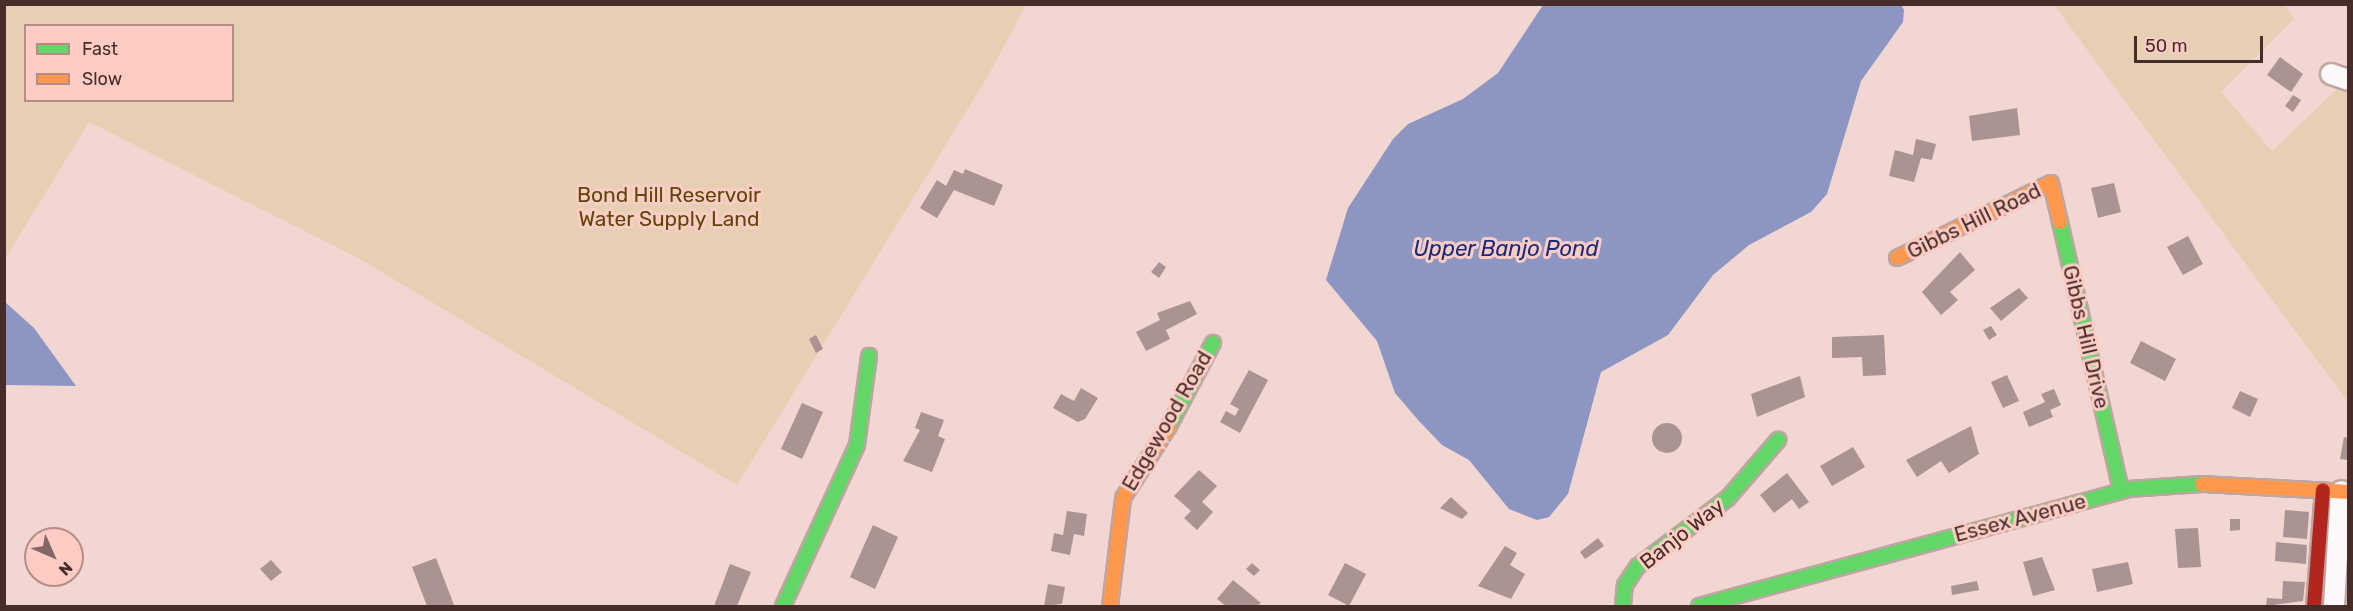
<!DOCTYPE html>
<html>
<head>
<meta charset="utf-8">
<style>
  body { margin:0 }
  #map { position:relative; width:2353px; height:611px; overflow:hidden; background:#f2d6d2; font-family:Rubik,sans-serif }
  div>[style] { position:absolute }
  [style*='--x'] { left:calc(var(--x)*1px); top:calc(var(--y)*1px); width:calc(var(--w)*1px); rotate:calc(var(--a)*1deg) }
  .green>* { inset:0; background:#e7cfb3 }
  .water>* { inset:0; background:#8d96c3 }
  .building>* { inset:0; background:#aa9393 }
  .round { border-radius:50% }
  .roads { filter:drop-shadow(2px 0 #bda5a2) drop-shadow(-2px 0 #bda5a2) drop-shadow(0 2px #bda5a2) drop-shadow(0 -2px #bda5a2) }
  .street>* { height:20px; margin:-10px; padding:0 10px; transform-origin:10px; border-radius:10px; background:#fdf9f8 }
  .fast>* { height:14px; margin:-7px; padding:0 7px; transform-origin:7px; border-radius:7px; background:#63d668 }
  .slow>* { height:14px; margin:-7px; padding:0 7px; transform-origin:7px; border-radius:7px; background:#ff974d }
  .jam>* { height:14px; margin:-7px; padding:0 7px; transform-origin:7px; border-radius:7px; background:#b3261e }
  span { translate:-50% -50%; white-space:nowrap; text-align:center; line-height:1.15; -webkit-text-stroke:6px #ffccc5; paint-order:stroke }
  .park-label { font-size:21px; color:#5d4706 }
  .street-label { font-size:21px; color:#462d2a }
  .water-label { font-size:22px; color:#172b79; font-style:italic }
  .frame { position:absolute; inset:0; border:6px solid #462d2a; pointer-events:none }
  .legend { position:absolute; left:24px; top:24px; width:210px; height:78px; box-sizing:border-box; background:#ffccc5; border:2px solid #b58c87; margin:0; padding:8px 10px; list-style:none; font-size:18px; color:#462d2a }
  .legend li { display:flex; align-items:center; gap:12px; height:30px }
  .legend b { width:30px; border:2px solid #b58c87 }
  .north { position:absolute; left:24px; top:527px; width:60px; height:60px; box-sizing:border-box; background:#ffccc5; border:2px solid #b58c87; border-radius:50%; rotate:135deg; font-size:16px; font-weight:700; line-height:24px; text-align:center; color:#462d2a }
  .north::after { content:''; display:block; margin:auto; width:21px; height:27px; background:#826865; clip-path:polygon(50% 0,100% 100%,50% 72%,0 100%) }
  .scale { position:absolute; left:2134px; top:36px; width:129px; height:27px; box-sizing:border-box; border:3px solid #462d2a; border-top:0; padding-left:8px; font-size:18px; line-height:21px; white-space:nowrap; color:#462d2a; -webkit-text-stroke:4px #ffccc5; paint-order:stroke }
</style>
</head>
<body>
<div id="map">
  <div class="green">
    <div style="clip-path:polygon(evenodd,5px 5px,1026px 5px,988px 76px,737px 485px,360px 259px,89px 122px,5px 259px,5px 5px,26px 26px,232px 26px,232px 100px,26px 100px,26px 26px)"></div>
    <div style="clip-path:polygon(2054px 5px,2285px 5px,2294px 19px,2221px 92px,2272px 151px,2337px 89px,2348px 93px,2348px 402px)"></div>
  </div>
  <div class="water">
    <div style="clip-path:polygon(1543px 5px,1901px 4px,1904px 10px,1903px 22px,1861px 81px,1827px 194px,1811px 212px,1749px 245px,1713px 275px,1668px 335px,1601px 372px,1568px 494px,1549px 517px,1537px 520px,1509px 509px,1469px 460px,1442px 445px,1419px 421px,1395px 393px,1377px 341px,1326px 280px,1348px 208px,1393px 139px,1408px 124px,1463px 99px,1498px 73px)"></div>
    <div style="clip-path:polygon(5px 302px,34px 328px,76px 386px,5px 385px)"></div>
  </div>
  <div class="building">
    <div style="clip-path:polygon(2280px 57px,2303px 74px,2291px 92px,2267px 75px)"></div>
    <div style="clip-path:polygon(2293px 95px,2301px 100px,2293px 112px,2285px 106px)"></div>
    <div style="clip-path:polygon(2017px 108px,2020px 135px,1972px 141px,1969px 116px)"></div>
    <div style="clip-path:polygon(1916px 139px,1936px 144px,1932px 160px,1921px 158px,1914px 182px,1889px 176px,1895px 150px,1913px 155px)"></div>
    <div style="clip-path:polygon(965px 169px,1003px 185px,994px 206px,954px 190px,937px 218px,920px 208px,937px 180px,946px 186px,954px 170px,963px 174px)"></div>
    <div style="clip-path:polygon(2114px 183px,2121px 212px,2098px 218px,2091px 188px)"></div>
    <div style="clip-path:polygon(2188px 236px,2203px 264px,2183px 275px,2167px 247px)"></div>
    <div style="clip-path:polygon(1960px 252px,1975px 270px,1950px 292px,1958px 300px,1941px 315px,1922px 292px)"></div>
    <div style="clip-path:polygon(1159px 262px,1166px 267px,1159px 278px,1151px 272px)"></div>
    <div style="clip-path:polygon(2019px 288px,2028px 298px,2001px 321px,1990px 308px)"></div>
    <div style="clip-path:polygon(1190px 301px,1197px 314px,1166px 330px,1170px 339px,1146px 351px,1136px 332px,1160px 320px,1157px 313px)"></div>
    <div style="clip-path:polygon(1991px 326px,1997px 335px,1989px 340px,1983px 330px)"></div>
    <div style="clip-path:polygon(816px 335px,823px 349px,816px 353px,809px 339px)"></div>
    <div style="clip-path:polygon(1884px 335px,1886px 375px,1863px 376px,1862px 357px,1832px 358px,1832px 337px)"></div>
    <div style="clip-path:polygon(2141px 341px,2176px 359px,2165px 381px,2130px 363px)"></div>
    <div style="clip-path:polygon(1249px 370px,1268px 380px,1240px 433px,1220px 422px,1226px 411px,1235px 416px,1239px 409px,1230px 404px)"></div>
    <div style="clip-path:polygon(2007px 375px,2019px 401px,2003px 408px,1991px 382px)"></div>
    <div style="clip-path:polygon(1800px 376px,1805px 397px,1757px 417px,1751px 394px)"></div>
    <div style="clip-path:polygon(1081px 388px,1098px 398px,1085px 419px,1078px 422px,1053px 408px,1061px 394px,1074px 401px)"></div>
    <div style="clip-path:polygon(2054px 389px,2061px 405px,2050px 410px,2053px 417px,2029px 427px,2023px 412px,2045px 402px,2041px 394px)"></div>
    <div style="clip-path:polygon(2240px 391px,2258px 399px,2250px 417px,2232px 408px)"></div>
    <div style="clip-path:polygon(802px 403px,823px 412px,802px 459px,781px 449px)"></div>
    <div style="clip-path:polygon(921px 412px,944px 420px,938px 436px,945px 439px,932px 472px,903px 461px,920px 430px,915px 428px)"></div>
    <div class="round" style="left:1652px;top:423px;width:30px;height:30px"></div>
    <div style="clip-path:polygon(1971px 426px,1979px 454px,1949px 473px,1941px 461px,1917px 477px,1906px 460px)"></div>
    <div style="clip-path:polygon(2344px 437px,2348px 438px,2348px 460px,2340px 459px)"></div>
    <div style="clip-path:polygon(1853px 447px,1865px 467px,1832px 486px,1820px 466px)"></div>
    <div style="clip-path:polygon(1199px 470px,1217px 486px,1202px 502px,1213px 512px,1197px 530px,1184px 518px,1191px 511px,1174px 496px)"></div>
    <div style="clip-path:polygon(1787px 473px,1809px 502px,1799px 509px,1792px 499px,1774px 513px,1760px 495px)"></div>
    <div style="clip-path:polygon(1451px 497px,1468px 513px,1462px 519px,1440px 508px)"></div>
    <div style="clip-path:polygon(2285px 510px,2309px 512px,2307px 539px,2283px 537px)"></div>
    <div style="clip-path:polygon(1067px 511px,1087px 514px,1084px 536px,1074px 534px,1070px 555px,1051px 551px,1054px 533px,1063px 535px)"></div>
    <div style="clip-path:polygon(2230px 519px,2240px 519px,2240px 530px,2230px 531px)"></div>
    <div style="clip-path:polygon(873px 525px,898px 537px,875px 589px,850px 577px)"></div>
    <div style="clip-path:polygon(2198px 528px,2201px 567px,2178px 568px,2175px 529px)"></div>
    <div style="clip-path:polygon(1598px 538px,1604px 546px,1585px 559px,1580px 552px)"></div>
    <div style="clip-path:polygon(2276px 542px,2307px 545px,2306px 564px,2275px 561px)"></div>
    <div style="clip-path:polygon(1505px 546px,1517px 553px,1510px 565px,1525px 574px,1511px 599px,1478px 586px)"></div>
    <div style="clip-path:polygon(2042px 557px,2055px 590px,2033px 596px,2023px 562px)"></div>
    <div style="clip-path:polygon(436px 558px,454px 605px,449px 606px,427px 606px,412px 567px)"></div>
    <div style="clip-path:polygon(271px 560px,282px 572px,271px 581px,260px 569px)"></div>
    <div style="clip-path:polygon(2128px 562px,2133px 584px,2097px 592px,2092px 569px)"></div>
    <div style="clip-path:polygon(1252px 563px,1260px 570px,1254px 576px,1246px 569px)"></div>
    <div style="clip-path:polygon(1345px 563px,1366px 574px,1349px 606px,1328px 595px)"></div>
    <div style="clip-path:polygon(730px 564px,751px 572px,737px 606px,714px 606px)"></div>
    <div style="clip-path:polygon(1233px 580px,1261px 603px,1257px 606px,1226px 606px,1217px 599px)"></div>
    <div style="clip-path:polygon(1977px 581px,1979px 590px,1952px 595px,1951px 586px)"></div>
    <div style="clip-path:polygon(2283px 581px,2305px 582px,2303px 601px,2266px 606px,2267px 598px,2282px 599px)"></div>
    <div style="clip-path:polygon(1048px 584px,1065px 587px,1062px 604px,1044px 606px)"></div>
  </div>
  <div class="roads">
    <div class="street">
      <div style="--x:2331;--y:74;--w:18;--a:19"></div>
      <div style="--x:2334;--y:606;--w:115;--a:-86.5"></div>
    </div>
    <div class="fast">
      <div style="--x:2060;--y:222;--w:276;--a:77.2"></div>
      <div style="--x:1169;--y:426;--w:94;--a:-62.1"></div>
      <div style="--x:783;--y:606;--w:177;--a:-65.3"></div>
      <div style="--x:857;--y:445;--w:90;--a:-82.3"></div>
      <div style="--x:1623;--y:606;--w:21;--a:-85"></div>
      <div style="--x:1625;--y:585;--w:23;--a:-56"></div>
      <div style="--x:1638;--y:566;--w:113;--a:-37.1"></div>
      <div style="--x:1728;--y:498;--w:77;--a:-49.2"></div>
      <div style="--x:1699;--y:606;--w:446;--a:-15.2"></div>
      <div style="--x:2129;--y:489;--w:73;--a:-3.9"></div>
    </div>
    <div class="slow">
      <div style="--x:1897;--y:258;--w:171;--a:-26"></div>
      <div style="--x:2051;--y:183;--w:40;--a:77"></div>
      <div style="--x:2202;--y:484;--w:146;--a:3.1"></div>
      <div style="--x:1110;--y:606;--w:109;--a:-83.1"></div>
      <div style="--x:1123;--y:498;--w:85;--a:-57.4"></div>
    </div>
    <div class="jam">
      <div style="--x:2314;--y:606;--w:116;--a:-85.6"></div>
    </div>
  </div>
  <div class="park-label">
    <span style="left:669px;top:207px">Bond Hill Reservoir<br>Water Supply Land</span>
  </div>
  <div class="street-label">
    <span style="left:1974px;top:221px;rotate:-26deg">Gibbs Hill Road</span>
    <span style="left:2086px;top:337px;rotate:77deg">Gibbs Hill Drive</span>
    <span style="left:1167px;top:421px;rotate:-60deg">Edgewood Road</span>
    <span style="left:2020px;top:518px;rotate:-15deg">Essex Avenue</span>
    <span style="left:1682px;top:534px;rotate:-38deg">Banjo Way</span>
  </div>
  <div class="water-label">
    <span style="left:1506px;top:249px">Upper Banjo Pond</span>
  </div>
  <div class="frame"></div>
  <ul class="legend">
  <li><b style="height:8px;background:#63d668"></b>Fast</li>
  <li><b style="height:8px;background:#ff974d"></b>Slow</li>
  </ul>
  <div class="north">N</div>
  <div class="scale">50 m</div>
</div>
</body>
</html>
